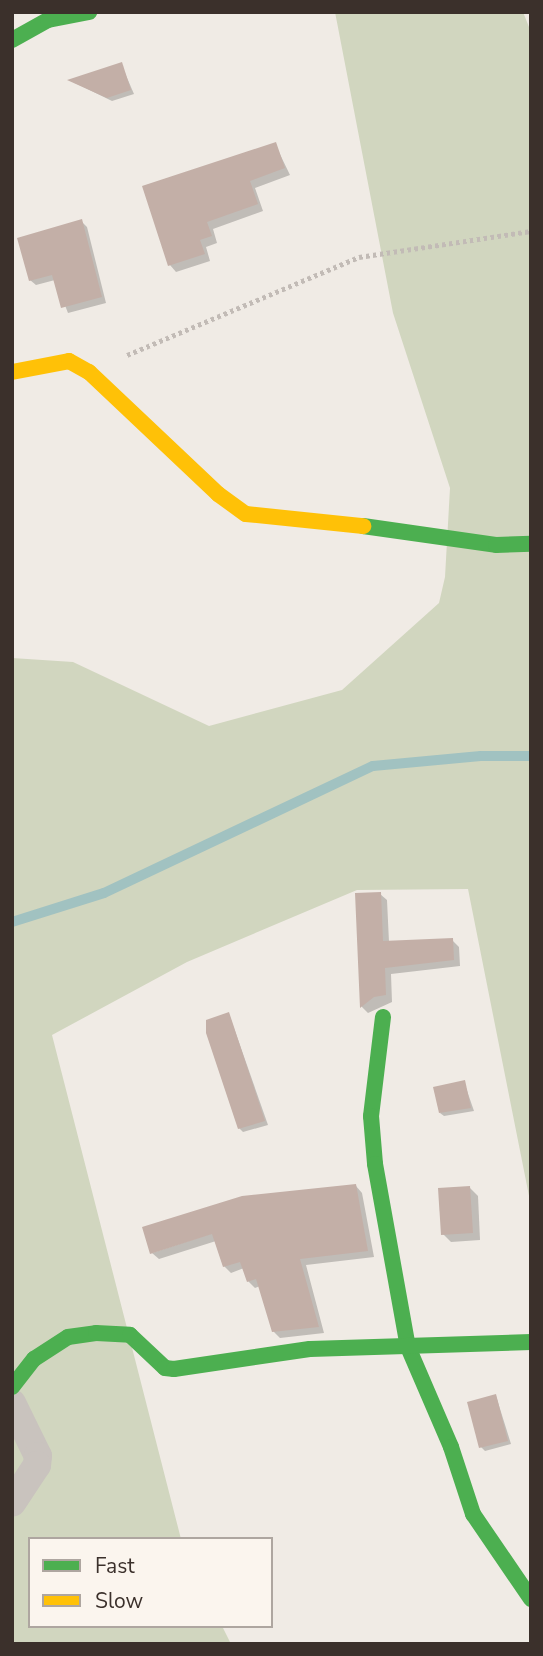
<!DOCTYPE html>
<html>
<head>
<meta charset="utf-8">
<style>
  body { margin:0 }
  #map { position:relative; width:543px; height:1656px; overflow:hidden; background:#f0ebe5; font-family:"Nunito Sans",sans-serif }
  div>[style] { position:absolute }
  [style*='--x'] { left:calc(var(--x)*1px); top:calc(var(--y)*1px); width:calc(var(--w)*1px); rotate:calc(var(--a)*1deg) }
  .green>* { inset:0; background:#d1d6bf }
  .shadow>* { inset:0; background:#0003 }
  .stream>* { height:10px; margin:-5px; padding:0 5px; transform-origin:5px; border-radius:5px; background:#a1c2c1 }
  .building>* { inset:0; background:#c3afa7 }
  .path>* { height:4.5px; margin-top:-2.25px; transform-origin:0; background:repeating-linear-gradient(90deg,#c2bbb6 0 3.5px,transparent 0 7px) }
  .street>* { height:28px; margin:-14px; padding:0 14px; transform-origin:14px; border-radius:14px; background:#c9c3be }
  .fast>* { height:16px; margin:-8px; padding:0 8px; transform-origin:8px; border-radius:8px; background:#4caf50 }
  .slow>* { height:16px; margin:-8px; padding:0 8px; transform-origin:8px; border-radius:8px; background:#ffc107 }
  span { translate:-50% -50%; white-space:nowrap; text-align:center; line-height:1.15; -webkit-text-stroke:7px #fbf5ee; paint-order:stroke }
  .frame { position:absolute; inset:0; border:14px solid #3b302b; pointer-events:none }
  .legend { position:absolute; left:28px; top:1537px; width:245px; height:91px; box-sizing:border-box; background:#fbf5ee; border:2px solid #aea6a0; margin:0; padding:9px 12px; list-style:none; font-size:21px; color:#3b302b }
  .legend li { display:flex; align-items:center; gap:14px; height:35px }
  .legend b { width:35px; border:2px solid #aea6a0 }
</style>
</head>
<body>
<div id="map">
  <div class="green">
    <div style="clip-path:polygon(335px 12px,523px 12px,531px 32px,531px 1206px,468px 889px,357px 890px,187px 962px,52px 1035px,181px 1539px,30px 1539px,30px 1626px,222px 1626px,231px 1644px,12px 1644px,12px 658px,73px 662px,209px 726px,342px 690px,439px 603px,445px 577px,450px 488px,393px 313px)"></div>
  </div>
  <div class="shadow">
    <div style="clip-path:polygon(121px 64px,134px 94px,112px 101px,71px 81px)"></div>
    <div style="clip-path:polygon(275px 144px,290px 175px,255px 188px,263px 211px,213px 229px,217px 243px,206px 247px,210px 261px,176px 272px,170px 265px,144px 187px)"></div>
    <div style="clip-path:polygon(81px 221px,87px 227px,106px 303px,68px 313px,55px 280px,36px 285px,30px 280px)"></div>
    <div style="clip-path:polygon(380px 894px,387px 900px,389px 942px,452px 940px,459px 947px,460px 966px,391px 974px,392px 1002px,368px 1013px,362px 1007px,356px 895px)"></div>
    <div style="clip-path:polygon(229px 1014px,268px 1125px,243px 1132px,239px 1128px)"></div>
    <div style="clip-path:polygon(464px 1082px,474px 1111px,444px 1116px,440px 1113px)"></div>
    <div style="clip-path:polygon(356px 1186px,362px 1193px,374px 1257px,306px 1265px,324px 1333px,280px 1338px,274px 1332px,260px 1286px,255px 1288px,248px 1281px,244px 1268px,231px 1273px,224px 1266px,216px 1241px,159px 1259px,152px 1253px)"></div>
    <div style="clip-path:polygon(470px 1188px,478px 1196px,480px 1240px,451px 1242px,443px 1234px)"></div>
    <div style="clip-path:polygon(496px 1396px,511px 1444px,485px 1451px,481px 1447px)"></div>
  </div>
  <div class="stream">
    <div style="--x:12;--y:922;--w:96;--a:-17.5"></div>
    <div style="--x:104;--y:893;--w:297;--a:-25.3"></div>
    <div style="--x:373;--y:766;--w:108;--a:-5.3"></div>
    <div style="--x:481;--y:756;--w:50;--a:0"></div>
  </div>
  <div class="building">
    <div style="clip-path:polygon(122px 62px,131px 90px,107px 98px,67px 80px)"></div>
    <div style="clip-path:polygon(276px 142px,285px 168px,250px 181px,258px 204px,207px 222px,212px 236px,200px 240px,205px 254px,168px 266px,142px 186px)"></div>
    <div style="clip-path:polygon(82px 219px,102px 297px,61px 308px,52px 275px,29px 281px,17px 238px)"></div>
    <div style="clip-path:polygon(381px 892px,383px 941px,453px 938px,454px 960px,385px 968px,386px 995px,374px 997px,360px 1008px,355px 893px)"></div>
    <div style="clip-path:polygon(229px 1012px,265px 1121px,238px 1129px,206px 1033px,206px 1020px)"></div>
    <div style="clip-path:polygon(465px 1080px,471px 1108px,439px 1113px,433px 1087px)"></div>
    <div style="clip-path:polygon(356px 1184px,368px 1251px,300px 1259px,319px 1327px,272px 1332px,256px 1279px,247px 1282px,240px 1262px,223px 1267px,212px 1234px,150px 1254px,142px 1227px,242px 1196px)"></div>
    <div style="clip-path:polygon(470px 1186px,473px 1233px,441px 1235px,438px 1188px)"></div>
    <div style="clip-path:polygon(496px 1394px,508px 1441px,479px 1448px,467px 1402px)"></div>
  </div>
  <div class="path">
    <div style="--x:127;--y:355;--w:252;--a:-22.9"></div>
    <div style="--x:359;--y:257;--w:174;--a:-8.6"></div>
  </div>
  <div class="street">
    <div style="--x:12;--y:1403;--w:59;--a:63.9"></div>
    <div style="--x:38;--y:1456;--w:9;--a:96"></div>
    <div style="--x:37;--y:1465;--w:45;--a:123.3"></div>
  </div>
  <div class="fast">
    <div style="--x:12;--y:40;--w:41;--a:-29.1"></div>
    <div style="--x:48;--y:20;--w:42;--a:-11"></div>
    <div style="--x:363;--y:526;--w:134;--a:8.1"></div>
    <div style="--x:496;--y:545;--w:35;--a:-2"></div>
    <div style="--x:383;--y:1017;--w:100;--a:96.9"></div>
    <div style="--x:371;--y:1116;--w:48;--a:85.2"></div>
    <div style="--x:375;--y:1164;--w:186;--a:79.8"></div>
    <div style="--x:408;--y:1347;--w:109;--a:66.7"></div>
    <div style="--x:451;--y:1447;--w:71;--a:71.8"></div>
    <div style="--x:473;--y:1514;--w:103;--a:55.7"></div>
    <div style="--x:12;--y:1387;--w:36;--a:-52"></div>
    <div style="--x:34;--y:1359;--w:40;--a:-32.9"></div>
    <div style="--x:68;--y:1337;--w:28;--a:-8"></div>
    <div style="--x:96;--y:1333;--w:34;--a:3"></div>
    <div style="--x:130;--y:1335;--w:48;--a:43.3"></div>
    <div style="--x:165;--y:1368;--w:9;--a:6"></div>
    <div style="--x:174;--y:1369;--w:137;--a:-8.4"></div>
    <div style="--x:310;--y:1349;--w:221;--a:-1.8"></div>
  </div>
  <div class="slow">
    <div style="--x:12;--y:372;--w:58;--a:-10.9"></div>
    <div style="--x:69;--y:361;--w:23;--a:29"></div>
    <div style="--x:89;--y:372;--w:178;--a:43.4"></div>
    <div style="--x:218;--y:494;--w:34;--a:36"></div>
    <div style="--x:246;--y:514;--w:118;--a:5.9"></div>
  </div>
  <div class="frame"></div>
  <ul class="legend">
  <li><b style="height:9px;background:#4caf50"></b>Fast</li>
  <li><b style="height:9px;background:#ffc107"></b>Slow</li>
  </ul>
</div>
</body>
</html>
